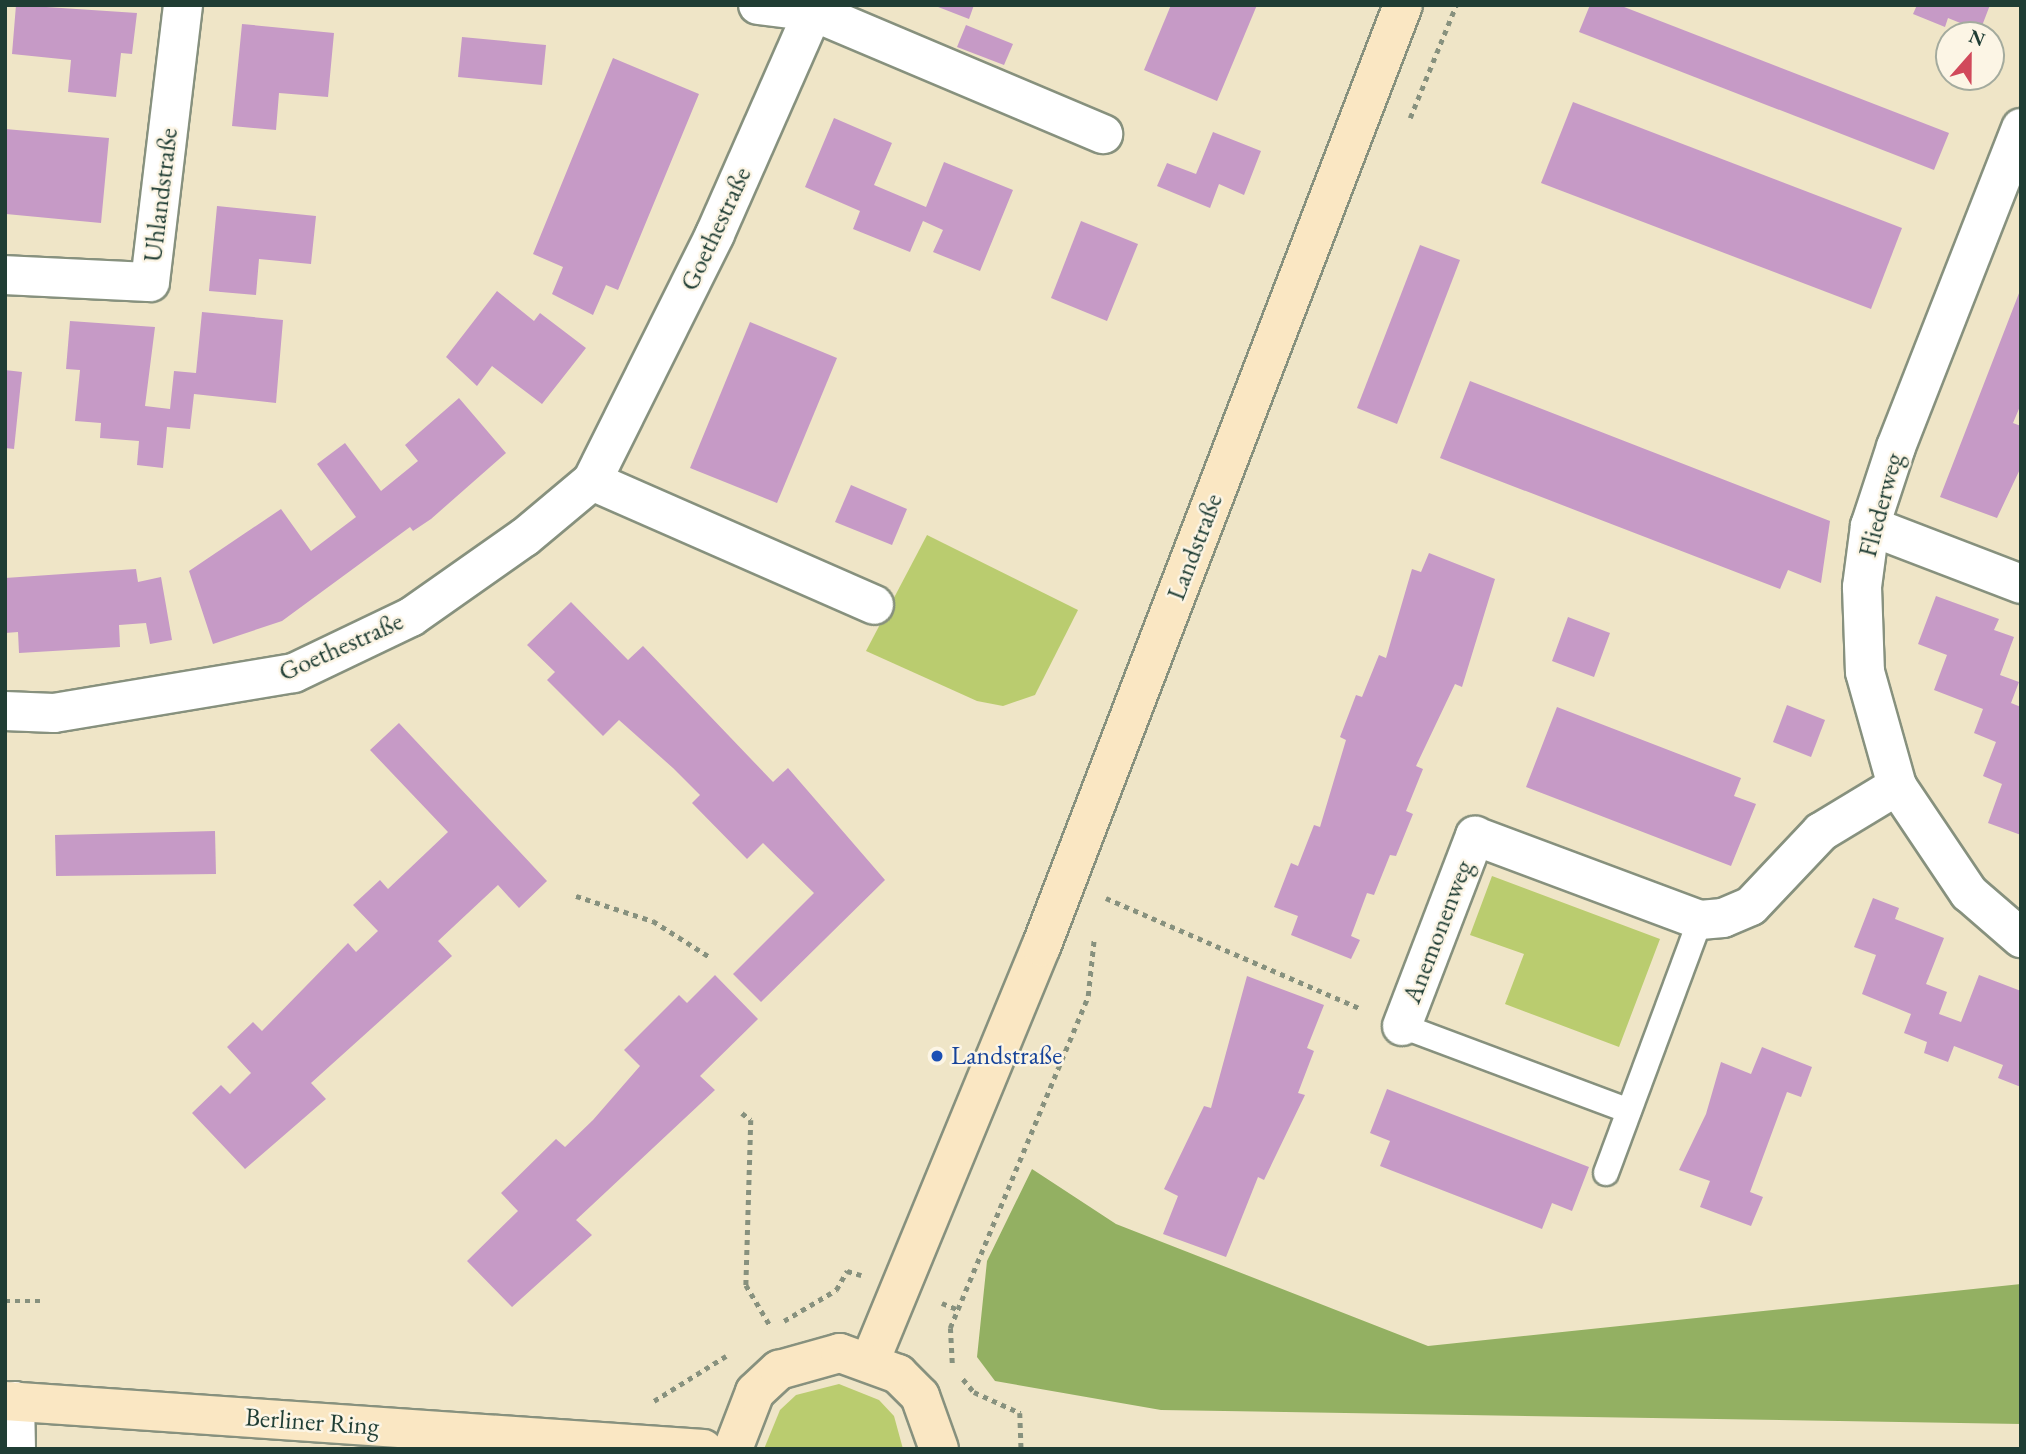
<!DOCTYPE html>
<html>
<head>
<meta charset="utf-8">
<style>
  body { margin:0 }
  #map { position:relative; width:2026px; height:1454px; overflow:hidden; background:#efe5c7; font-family:"EB Garamond",serif }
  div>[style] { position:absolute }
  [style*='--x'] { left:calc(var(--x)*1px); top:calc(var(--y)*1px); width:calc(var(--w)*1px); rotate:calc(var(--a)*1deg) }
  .green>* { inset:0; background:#bacc6f }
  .forest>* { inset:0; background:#93b062 }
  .building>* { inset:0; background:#c69ac6 }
  .path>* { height:4.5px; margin-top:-2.25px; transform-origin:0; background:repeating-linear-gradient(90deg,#87917e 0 5px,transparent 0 10px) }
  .roads { filter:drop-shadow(2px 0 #87917e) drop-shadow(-2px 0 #87917e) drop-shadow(0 2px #87917e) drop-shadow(0 -2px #87917e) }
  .lane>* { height:24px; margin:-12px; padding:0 12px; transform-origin:12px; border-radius:12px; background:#fff }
  .street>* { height:38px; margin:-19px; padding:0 19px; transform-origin:19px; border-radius:19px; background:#fff }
  .secondary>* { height:38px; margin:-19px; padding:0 19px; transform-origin:19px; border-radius:19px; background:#fae7c3 }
  .dots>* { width:19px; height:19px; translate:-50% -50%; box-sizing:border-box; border:4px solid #fcf5e5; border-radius:50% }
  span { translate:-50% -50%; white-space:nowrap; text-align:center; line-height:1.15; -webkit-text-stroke:5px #fcf5e5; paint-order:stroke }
  .street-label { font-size:26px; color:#1f3d34 }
  .transit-label { font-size:26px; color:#164399 }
  .left { translate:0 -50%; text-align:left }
  .frame { position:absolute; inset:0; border:7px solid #1f3d34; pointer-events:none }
  .north { position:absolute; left:1935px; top:21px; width:70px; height:70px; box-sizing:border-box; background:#fcf5e5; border:2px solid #a4ab9e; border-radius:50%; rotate:21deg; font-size:19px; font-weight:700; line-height:28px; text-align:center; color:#1f3d34 }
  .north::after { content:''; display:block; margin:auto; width:24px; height:32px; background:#d1495b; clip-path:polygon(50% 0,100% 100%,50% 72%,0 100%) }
</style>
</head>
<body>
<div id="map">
  <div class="green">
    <div style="clip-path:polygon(927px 535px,1078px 610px,1035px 695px,1003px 706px,977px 701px,866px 651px)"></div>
    <div style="clip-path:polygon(1492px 876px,1660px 939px,1619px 1047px,1505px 1004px,1524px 954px,1470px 935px)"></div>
    <div style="clip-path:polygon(839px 1384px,879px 1400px,894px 1416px,903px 1449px,764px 1449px,780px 1410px,796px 1395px)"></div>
  </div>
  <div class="forest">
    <div style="clip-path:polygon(1032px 1169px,1116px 1224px,1428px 1346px,2021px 1284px,2021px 1424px,1161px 1410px,995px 1381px,977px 1357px,987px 1261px)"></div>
  </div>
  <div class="building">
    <div style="clip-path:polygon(16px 5px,137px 13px,132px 54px,121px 53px,116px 97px,68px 92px,71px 60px,12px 54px)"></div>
    <div style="clip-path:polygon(933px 5px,974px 5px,969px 19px)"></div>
    <div style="clip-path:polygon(1171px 5px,1257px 5px,1217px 101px,1144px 70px)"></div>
    <div style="clip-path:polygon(1590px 5px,1619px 5px,1949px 133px,1934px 170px,1579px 32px)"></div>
    <div style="clip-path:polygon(1917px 5px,1990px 5px,1980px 31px,1948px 18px,1945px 27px,1913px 14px)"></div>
    <div style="clip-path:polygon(242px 24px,334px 33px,328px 97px,279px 93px,276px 130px,232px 126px)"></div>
    <div style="clip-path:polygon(966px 25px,1013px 44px,1004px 65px,957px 47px)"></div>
    <div style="clip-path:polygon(462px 37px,546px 45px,542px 85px,458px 77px)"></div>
    <div style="clip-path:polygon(613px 58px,699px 94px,618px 290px,606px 285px,593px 315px,552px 294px,563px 267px,533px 254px)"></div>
    <div style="clip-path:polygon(1573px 102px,1902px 228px,1871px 309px,1541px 183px)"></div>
    <div style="clip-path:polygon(834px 118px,892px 143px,874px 185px,926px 207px,944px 162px,1013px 190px,980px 271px,933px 252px,943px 230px,923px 221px,910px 252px,853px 229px,860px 211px,805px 187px)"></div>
    <div style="clip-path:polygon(5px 129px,109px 138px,101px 223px,6px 214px)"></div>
    <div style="clip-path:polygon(1213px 132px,1261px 151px,1244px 195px,1219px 184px,1210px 208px,1157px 186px,1167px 163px,1196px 174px)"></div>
    <div style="clip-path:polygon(217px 206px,316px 216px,311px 264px,259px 259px,256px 295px,209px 291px)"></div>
    <div style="clip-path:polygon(1081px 221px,1138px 244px,1107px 321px,1051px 298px)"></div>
    <div style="clip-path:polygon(1420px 245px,1460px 260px,1397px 424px,1357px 408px)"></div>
    <div style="clip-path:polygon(2021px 288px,2021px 404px,2013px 423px,2021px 426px,2021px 467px,1997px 518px,1940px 497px)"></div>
    <div style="clip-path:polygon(497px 291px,534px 321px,540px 313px,586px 348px,542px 404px,492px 366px,477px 386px,446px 357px)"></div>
    <div style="clip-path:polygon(202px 312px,283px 320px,276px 403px,194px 394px,190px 429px,167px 427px,163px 468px,137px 465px,139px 441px,100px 438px,101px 423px,75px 421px,80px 370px,66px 369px,70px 321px,155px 327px,145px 406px,170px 409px,174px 371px,196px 373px)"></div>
    <div style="clip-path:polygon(750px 322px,837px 358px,777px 503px,690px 468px)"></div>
    <div style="clip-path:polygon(5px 370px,22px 372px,14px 449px,5px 448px)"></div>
    <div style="clip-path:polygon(1470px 381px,1830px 521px,1821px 583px,1788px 570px,1780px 589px,1440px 458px)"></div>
    <div style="clip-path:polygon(459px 398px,506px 453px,431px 519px,413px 531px,410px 527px,282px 621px,213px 644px,189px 571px,281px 509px,311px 551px,356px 517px,317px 464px,345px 443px,381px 491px,418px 461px,405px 445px)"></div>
    <div style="clip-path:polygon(851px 485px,907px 509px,892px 545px,835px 522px)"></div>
    <div style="clip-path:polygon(1429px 553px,1495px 579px,1462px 687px,1455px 684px,1416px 766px,1423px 769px,1406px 811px,1413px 814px,1396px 856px,1390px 855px,1374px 895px,1367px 893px,1351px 936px,1360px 940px,1351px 959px,1291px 935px,1298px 916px,1274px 907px,1291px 863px,1298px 866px,1314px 825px,1320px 827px,1346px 740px,1340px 737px,1356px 695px,1362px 697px,1379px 655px,1386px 658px,1412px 569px,1421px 572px)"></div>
    <div style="clip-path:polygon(136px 569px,138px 582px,161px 577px,172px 640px,150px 644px,146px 623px,119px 625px,120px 647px,19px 653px,18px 632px,5px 633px,5px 578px)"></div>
    <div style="clip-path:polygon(1936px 596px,1999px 619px,1994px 630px,2014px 637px,2000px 675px,2019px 682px,2011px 703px,2021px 707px,2021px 835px,1988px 823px,2002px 784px,1983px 776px,1996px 742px,1974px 733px,1983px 709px,1934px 690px,1947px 655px,1918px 644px)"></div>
    <div style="clip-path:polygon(571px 602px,628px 660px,643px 646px,773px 782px,788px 768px,885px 880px,761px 1002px,733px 974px,814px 893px,763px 843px,747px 859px,692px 803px,700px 795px,673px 768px,619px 720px,603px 736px,547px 680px,555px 672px,527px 645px)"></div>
    <div style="clip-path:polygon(1568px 617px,1610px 633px,1594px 677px,1552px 661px)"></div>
    <div style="clip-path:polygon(1787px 705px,1825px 720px,1811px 757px,1773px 742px)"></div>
    <div style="clip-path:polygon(1557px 707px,1741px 778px,1734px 796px,1756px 804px,1731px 866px,1526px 787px)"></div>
    <div style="clip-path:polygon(399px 723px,547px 881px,519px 908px,498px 885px,438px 941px,452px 956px,311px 1083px,326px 1099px,245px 1169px,192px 1113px,221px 1085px,230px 1094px,251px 1073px,227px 1047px,253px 1022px,262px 1031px,348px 943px,356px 952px,378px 931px,353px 905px,380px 880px,388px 889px,448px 832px,370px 750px)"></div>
    <div style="clip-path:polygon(215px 831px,216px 874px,56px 876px,55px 835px)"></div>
    <div style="clip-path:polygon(1873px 898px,1899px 908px,1895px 919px,1944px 938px,1926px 984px,1947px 992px,1939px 1014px,1961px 1022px,1979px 975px,2021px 991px,2021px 1087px,1998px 1078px,2003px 1065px,1954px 1046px,1948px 1062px,1924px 1053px,1927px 1042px,1904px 1033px,1911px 1014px,1862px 994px,1876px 955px,1854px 947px)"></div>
    <div style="clip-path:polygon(715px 975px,758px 1019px,700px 1076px,715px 1090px,576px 1220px,592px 1235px,512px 1307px,467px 1261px,518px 1211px,501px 1193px,556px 1139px,565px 1147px,593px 1120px,640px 1066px,624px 1050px,679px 995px,687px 1003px)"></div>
    <div style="clip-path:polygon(1247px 976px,1324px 1005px,1307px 1048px,1314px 1051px,1298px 1093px,1305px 1095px,1264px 1180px,1258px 1177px,1226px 1257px,1163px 1234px,1178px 1196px,1164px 1189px,1204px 1106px,1211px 1108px)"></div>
    <div style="clip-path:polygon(1762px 1047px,1812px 1067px,1801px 1097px,1787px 1092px,1750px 1192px,1763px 1197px,1751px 1226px,1700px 1207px,1710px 1181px,1679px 1170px,1706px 1114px,1721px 1062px,1751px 1074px)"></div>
    <div style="clip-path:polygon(1387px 1089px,1589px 1167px,1572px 1211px,1552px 1203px,1542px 1229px,1380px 1166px,1390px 1141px,1370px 1133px)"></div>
  </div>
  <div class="path">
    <div style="--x:1410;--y:118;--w:122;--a:-67.8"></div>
    <div style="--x:576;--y:896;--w:81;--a:18"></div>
    <div style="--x:653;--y:921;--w:67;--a:32.3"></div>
    <div style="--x:1106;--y:898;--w:278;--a:23.5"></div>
    <div style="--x:742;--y:1113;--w:11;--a:38"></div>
    <div style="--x:751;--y:1120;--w:165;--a:91.7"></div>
    <div style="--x:746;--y:1285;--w:49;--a:59.2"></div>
    <div style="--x:5;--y:1301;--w:38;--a:0"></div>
    <div style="--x:942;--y:1303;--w:16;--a:22"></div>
    <div style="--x:784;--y:1321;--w:61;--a:-30.8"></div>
    <div style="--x:836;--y:1290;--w:22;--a:-60"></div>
    <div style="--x:847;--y:1271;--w:15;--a:16"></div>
    <div style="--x:952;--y:1363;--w:35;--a:-93"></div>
    <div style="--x:950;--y:1328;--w:360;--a:-67.4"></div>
    <div style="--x:1088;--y:996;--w:57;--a:-84"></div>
    <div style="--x:963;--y:1379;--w:17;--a:50"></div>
    <div style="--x:974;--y:1392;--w:51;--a:24.5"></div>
    <div style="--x:1020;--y:1413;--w:36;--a:88"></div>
    <div style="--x:654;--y:1401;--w:85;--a:-32"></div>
  </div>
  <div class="roads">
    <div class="lane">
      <div style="--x:1402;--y:1026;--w:242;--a:20.5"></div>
      <div style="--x:1606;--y:1173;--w:270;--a:-69.6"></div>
    </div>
    <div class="street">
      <div style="--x:758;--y:5;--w:56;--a:7.1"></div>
      <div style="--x:814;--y:12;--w:314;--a:22.9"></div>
      <div style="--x:2021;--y:128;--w:343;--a:111.4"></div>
      <div style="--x:1896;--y:447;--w:83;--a:108.2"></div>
      <div style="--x:1870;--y:526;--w:62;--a:97.5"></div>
      <div style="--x:1862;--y:587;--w:85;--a:88"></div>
      <div style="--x:1865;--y:672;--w:118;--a:74.3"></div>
      <div style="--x:1897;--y:786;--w:129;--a:56.1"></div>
      <div style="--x:1969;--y:893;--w:69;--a:40.9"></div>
      <div style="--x:5;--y:275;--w:145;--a:2.8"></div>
      <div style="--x:150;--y:282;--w:279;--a:-83.2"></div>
      <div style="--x:592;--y:481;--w:308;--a:23.7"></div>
      <div style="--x:1870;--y:526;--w:162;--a:21"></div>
      <div style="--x:5;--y:711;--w:49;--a:2.3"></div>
      <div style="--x:54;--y:713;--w:243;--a:-9.5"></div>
      <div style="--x:294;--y:673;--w:130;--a:-25.6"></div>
      <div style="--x:411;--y:617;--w:139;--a:-35.1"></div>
      <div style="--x:525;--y:537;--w:87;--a:-39.9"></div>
      <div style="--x:592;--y:481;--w:276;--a:-63.5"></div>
      <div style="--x:715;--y:234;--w:250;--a:-66.2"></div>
      <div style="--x:1402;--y:1026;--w:204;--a:-69"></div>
      <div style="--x:1475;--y:836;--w:240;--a:20.5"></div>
      <div style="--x:1700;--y:920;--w:23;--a:-5"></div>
      <div style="--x:1723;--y:918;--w:30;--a:-23"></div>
      <div style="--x:1751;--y:906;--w:102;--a:-46.6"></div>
      <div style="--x:1821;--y:832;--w:89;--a:-31.2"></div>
      <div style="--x:15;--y:1401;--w:48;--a:88.8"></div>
    </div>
    <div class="secondary">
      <div style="--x:871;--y:1359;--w:446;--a:-67.6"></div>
      <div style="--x:1041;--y:947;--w:1009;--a:-68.98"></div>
      <div style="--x:5;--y:1401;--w:700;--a:3.93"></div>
      <div style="--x:733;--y:1449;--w:61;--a:-68.9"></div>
      <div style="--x:755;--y:1392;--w:33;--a:-43"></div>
      <div style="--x:779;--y:1370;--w:63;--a:-15.6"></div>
      <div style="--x:840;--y:1353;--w:62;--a:19.9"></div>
      <div style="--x:898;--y:1374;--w:31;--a:45"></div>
      <div style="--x:920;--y:1396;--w:56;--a:70.3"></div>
    </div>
  </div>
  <div class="dots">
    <div style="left:937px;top:1056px;background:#1a4fb4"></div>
  </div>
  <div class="street-label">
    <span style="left:161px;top:195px;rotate:-83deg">Uhlandstraße</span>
    <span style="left:716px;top:229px;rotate:-65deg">Goethestraße</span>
    <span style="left:1881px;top:505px;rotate:-75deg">Fliederweg</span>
    <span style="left:1195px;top:547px;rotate:-69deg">Landstraße</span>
    <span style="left:341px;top:647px;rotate:-24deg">Goethestraße</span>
    <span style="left:1438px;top:932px;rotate:-69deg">Anemonenweg</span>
    <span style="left:312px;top:1422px;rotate:4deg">Berliner Ring</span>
  </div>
  <div class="transit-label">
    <span class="left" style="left:951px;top:1056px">Landstraße</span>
  </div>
  <div class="frame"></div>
  <div class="north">N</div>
</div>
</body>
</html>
